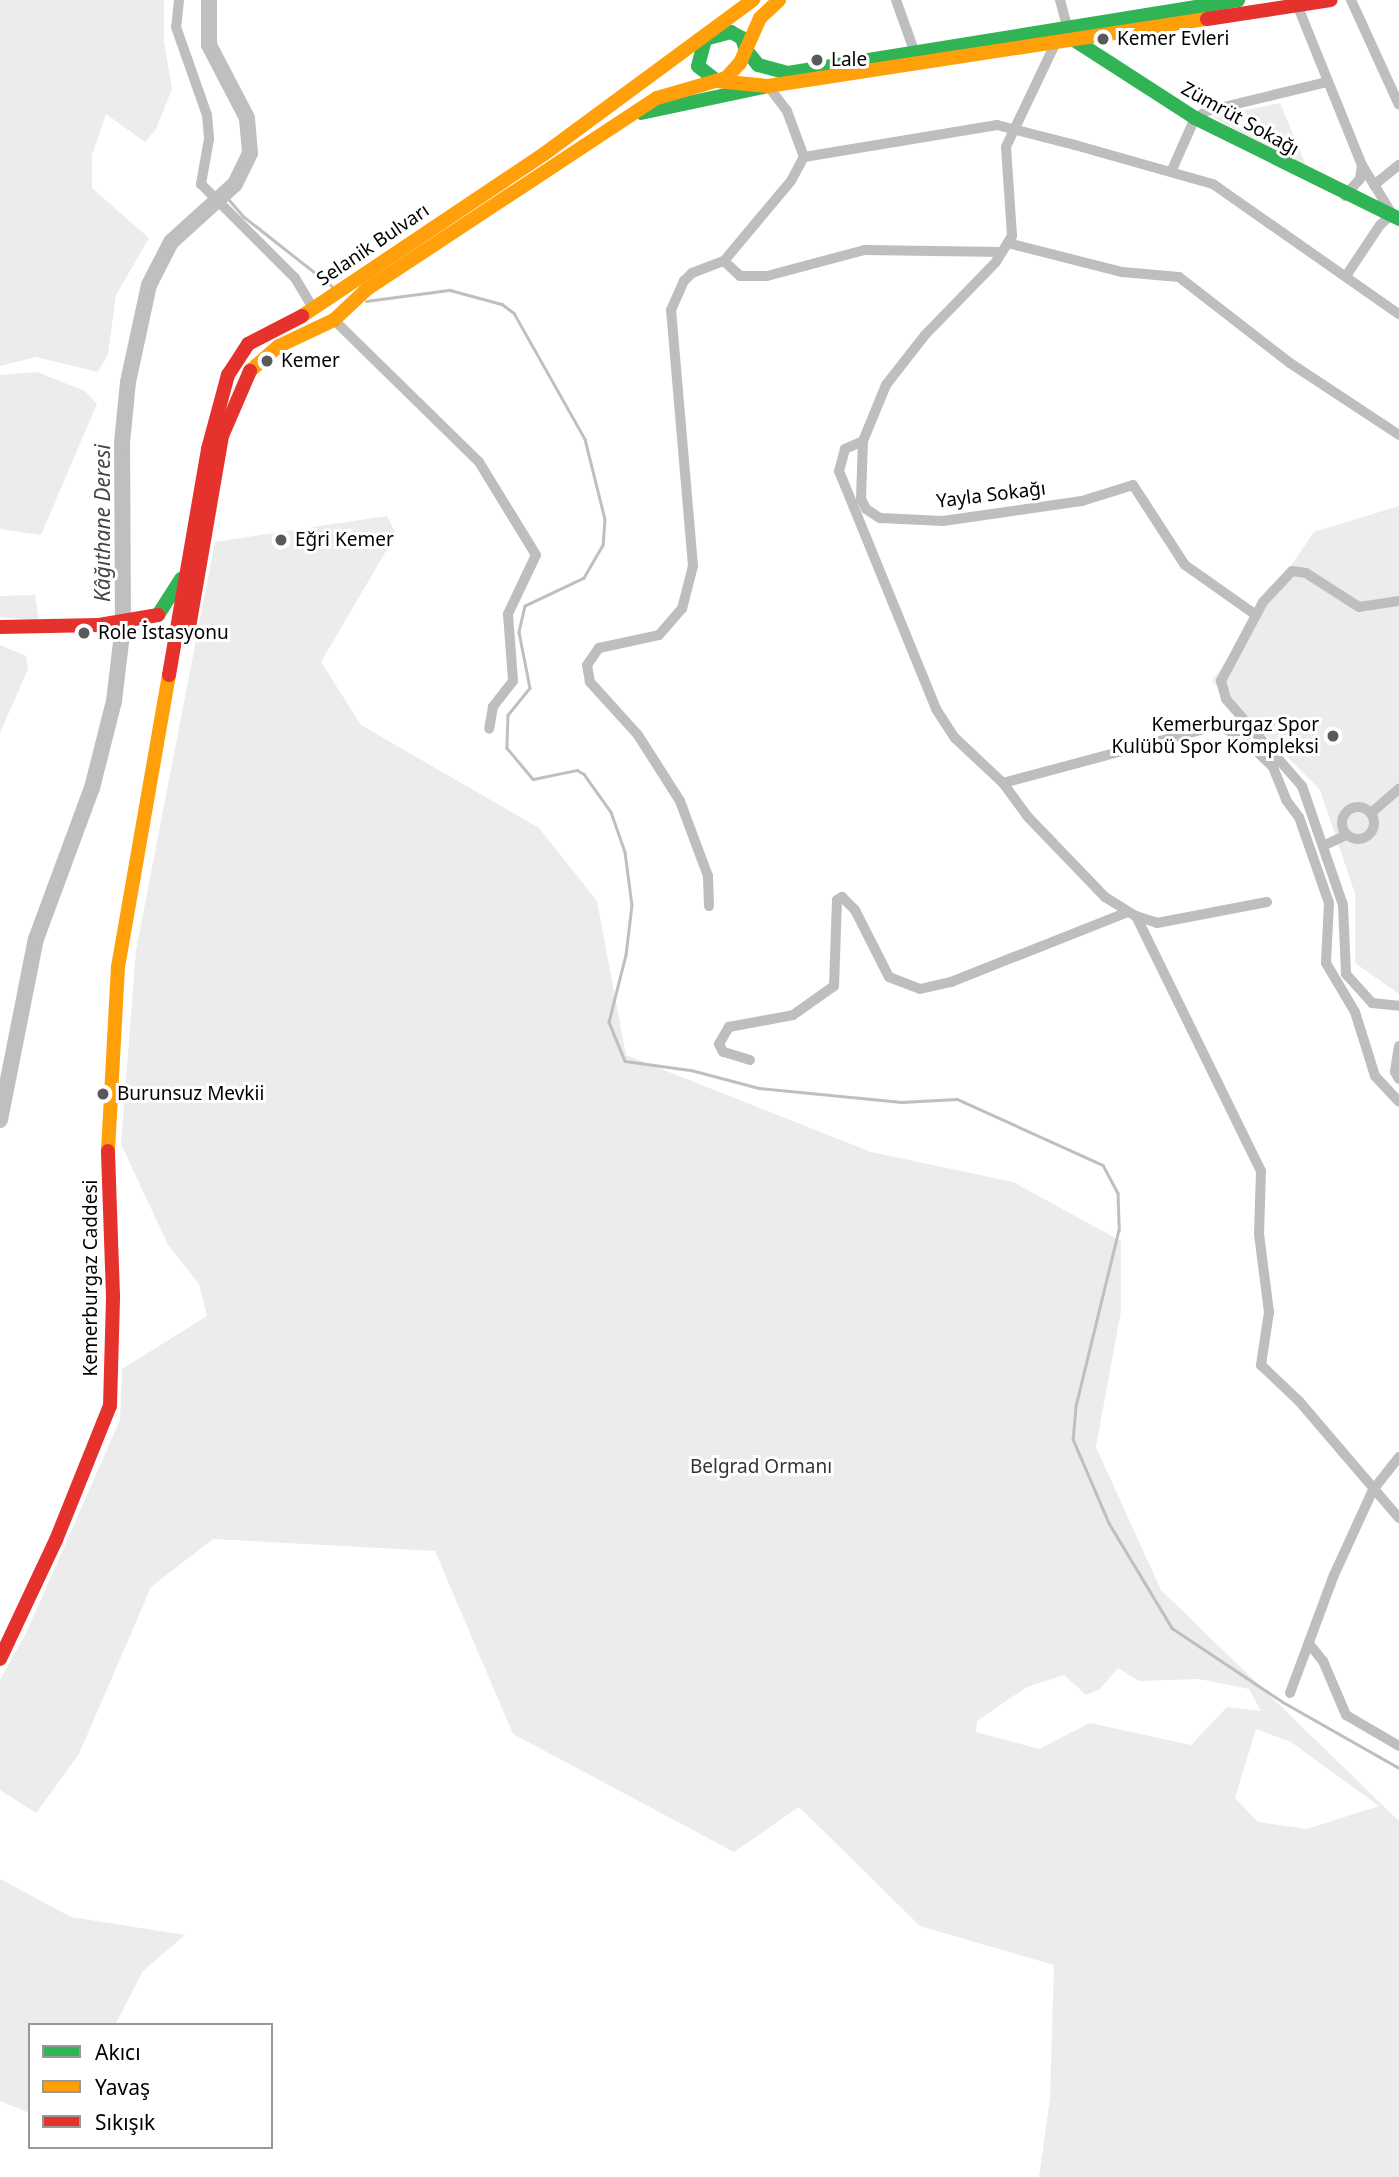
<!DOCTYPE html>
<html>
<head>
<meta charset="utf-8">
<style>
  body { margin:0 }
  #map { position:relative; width:1399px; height:2177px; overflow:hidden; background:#fff; font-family:"Noto Sans",sans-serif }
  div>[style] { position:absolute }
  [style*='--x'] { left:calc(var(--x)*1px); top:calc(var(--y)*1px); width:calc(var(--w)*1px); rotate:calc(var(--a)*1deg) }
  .green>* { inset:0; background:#ececec }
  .stream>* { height:2.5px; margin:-1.25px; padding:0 1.25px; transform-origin:1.25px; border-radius:1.25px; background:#bfbfbf }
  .river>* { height:16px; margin:-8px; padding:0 8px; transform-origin:8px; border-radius:8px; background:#bfbfbf }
  .street>* { height:10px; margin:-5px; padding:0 5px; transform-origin:5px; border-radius:5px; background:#bebebe }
  .street>.ring { margin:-5px; padding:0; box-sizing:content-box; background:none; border:10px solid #bebebe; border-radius:50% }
  .fast>* { height:14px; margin:-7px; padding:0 7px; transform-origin:7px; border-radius:7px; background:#30b455 }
  .slow>* { height:14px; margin:-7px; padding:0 7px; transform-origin:7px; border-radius:7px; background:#ff9f0a }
  .jam>* { height:14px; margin:-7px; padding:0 7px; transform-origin:7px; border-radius:7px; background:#e5322d }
  .dots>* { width:19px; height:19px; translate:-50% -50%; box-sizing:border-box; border:4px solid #fff; border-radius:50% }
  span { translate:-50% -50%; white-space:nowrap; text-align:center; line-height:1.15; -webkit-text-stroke:6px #fff; paint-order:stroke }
  .poi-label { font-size:19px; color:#000 }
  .left { translate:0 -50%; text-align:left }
  .right { translate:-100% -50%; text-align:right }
  .street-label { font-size:19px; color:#000 }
  .park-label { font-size:19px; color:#333 }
  .water-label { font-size:21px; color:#444; font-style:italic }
  .legend { position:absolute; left:28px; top:2023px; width:245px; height:126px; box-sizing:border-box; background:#fff; border:2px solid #999; margin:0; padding:9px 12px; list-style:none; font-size:21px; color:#000 }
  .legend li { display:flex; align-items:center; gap:14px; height:35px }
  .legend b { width:35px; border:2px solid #999 }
</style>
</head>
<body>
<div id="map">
  <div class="green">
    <div style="clip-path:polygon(0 0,164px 0,164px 42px,172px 89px,156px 129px,145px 142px,106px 114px,92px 155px,92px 188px,149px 238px,116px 295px,108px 354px,98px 372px,36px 357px,0 366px)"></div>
    <div style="clip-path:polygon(1280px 103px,1309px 172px,1213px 117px)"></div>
    <div style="clip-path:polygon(37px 372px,85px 391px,97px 404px,41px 535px,0 529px,0 375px)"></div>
    <div style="clip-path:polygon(1399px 506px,1399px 994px,1355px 963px,1355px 894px,1320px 790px,1212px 681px,1314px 532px)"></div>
    <div style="clip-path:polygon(evenodd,387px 516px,396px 534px,321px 662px,361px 725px,539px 828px,597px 901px,626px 1055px,871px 1152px,1013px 1182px,1121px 1241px,1121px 1311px,1096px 1447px,1161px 1590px,1399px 1821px,1399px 2177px,1039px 2177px,1050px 2098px,1054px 1965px,920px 1926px,799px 1807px,734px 1852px,513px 1734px,435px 1551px,213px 1539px,151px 1587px,79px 1754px,36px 1813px,0 1790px,0 1680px,27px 1631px,120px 1420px,122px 1369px,207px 1316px,199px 1284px,168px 1245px,121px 1144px,136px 950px,215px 542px,387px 516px,1118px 1668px,1139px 1681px,1199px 1679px,1249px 1689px,1261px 1711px,1227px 1707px,1191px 1745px,1090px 1723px,1039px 1749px,976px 1732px,977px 1721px,1027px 1687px,1064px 1675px,1086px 1695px,1100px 1689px,1118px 1668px,387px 516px,1256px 1729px,1291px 1742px,1379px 1806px,1307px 1829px,1258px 1822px,1235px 1798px,1256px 1729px)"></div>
    <div style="clip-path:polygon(35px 595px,39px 621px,0 617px,0 596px)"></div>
    <div style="clip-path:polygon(0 645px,26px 656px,28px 669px,0 733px)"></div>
    <div style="clip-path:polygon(0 1879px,71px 1917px,185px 1935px,143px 1971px,115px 2025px,30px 2025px,30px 2113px,0 2101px)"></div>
  </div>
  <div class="stream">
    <div style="--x:225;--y:195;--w:28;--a:49"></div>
    <div style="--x:243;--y:216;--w:113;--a:38.2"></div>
    <div style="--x:366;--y:301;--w:85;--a:-7.5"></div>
    <div style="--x:450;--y:290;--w:54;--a:15.1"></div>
    <div style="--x:502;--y:304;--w:15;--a:37"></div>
    <div style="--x:514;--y:313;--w:145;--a:60.6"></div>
    <div style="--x:585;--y:439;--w:82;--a:76"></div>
    <div style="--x:605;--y:519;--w:26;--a:94"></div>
    <div style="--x:603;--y:545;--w:38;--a:120"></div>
    <div style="--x:584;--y:578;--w:65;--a:154.6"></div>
    <div style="--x:525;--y:606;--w:27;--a:103"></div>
    <div style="--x:519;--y:632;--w:57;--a:78.9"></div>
    <div style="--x:530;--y:688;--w:35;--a:129"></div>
    <div style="--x:508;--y:715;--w:33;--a:92"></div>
    <div style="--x:507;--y:748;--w:40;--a:50"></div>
    <div style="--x:533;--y:779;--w:45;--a:-11.6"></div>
    <div style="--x:577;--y:770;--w:8;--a:30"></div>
    <div style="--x:584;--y:774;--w:47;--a:54.6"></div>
    <div style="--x:611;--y:812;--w:42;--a:70.7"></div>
    <div style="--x:625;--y:852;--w:53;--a:82.5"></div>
    <div style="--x:632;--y:905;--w:50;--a:96.8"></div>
    <div style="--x:626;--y:955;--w:69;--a:104.2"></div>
    <div style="--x:609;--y:1022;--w:42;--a:67.7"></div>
    <div style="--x:625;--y:1061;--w:67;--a:7.8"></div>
    <div style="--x:691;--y:1070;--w:70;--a:14.8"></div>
    <div style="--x:759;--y:1088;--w:143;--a:5.6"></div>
    <div style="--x:901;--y:1102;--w:56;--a:-3.1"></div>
    <div style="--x:957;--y:1099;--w:160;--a:24.3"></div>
    <div style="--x:1103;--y:1165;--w:32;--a:62"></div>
    <div style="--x:1118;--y:1193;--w:37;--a:88"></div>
    <div style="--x:1119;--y:1230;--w:182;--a:103.7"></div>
    <div style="--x:1076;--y:1407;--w:32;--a:95"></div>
    <div style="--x:1073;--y:1439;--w:91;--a:66.8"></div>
    <div style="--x:1109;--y:1523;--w:122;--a:59"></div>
    <div style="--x:1172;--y:1628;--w:133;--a:33.7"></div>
    <div style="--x:1283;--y:1702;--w:133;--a:29.6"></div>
  </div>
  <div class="river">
    <div style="--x:0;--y:1120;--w:185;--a:-78.8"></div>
    <div style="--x:36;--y:939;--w:161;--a:-69.7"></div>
    <div style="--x:92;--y:788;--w:90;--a:-75.8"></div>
    <div style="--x:114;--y:701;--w:77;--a:-83.2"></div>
    <div style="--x:123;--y:625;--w:182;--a:-90.3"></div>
    <div style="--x:122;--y:443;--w:61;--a:-84.4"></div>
    <div style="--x:128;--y:382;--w:99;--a:-77.8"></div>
    <div style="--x:149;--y:285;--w:48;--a:-62.9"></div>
    <div style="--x:171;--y:242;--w:86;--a:-42.2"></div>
    <div style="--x:235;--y:184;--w:34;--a:-64"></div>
    <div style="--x:250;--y:153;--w:35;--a:-95"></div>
    <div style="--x:247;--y:118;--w:82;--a:-117.5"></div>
    <div style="--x:209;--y:45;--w:45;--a:-90"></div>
  </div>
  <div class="street">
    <div style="--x:179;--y:0;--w:27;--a:96"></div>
    <div style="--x:176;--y:27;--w:93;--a:70.6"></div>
    <div style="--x:207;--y:115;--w:24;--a:85"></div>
    <div style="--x:209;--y:139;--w:46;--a:100.1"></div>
    <div style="--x:201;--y:184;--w:133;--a:45"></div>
    <div style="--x:295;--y:278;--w:37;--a:59"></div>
    <div style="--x:896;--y:0;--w:56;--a:70.3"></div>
    <div style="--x:1060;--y:0;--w:27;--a:75"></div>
    <div style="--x:1351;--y:0;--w:115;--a:65.4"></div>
    <div style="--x:1296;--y:2;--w:176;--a:68"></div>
    <div style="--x:1362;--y:165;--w:57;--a:58.5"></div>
    <div style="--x:1392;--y:214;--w:16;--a:137"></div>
    <div style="--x:1380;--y:225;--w:61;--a:123.7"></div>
    <div style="--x:1056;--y:42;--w:116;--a:115.5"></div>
    <div style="--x:1006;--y:147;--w:89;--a:86.1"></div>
    <div style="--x:1012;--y:236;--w:31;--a:122"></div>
    <div style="--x:996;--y:262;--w:102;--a:134.2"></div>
    <div style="--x:925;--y:335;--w:63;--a:128"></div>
    <div style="--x:886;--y:385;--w:61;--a:112.3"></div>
    <div style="--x:863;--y:441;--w:58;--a:92"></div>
    <div style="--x:861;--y:499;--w:11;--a:63"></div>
    <div style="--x:866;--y:509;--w:17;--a:33"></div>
    <div style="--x:880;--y:518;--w:63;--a:2.7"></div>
    <div style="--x:943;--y:521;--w:140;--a:-8.2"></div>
    <div style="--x:1082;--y:501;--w:53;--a:-17.4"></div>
    <div style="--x:1133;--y:485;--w:95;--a:57"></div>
    <div style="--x:1185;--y:565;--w:87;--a:35.2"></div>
    <div style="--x:804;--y:157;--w:196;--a:-9.4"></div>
    <div style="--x:997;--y:125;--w:81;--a:14.4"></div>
    <div style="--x:1075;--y:145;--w:143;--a:15.8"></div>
    <div style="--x:1213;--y:184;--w:227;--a:35"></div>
    <div style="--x:1171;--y:172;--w:59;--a:-66"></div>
    <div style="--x:1195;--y:118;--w:14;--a:-30"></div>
    <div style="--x:1207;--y:111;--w:123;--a:-13.6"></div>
    <div style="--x:1374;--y:185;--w:32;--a:-39"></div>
    <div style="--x:1345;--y:196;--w:23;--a:-49"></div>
    <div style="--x:1360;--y:179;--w:14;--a:-82"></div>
    <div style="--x:1008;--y:243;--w:118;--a:14.3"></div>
    <div style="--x:1122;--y:272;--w:57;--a:5"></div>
    <div style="--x:1179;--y:277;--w:140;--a:37.8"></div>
    <div style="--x:1290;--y:363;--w:131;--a:33.4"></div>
    <div style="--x:724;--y:261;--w:22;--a:43"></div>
    <div style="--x:740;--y:276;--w:27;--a:0"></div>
    <div style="--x:767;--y:276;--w:101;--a:-14.9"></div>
    <div style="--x:865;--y:250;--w:137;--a:0.8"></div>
    <div style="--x:334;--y:320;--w:203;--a:44.4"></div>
    <div style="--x:479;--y:462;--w:109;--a:58.5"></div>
    <div style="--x:536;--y:555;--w:65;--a:115.4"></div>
    <div style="--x:508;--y:614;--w:67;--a:85.7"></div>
    <div style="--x:513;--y:681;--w:33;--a:128"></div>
    <div style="--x:493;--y:707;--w:22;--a:100"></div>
    <div style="--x:863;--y:441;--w:20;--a:156"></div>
    <div style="--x:845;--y:449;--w:23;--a:105"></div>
    <div style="--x:839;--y:471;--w:257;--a:67.8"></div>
    <div style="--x:936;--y:709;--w:35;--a:57"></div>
    <div style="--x:955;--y:738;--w:66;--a:43.2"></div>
    <div style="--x:1003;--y:783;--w:42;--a:53.7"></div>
    <div style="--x:1028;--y:817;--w:111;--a:46.1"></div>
    <div style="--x:1105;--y:897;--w:36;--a:32"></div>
    <div style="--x:1136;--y:916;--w:284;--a:63.9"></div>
    <div style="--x:1261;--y:1171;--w:63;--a:91.8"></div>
    <div style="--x:1259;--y:1234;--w:79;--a:82.7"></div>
    <div style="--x:1269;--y:1312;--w:54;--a:98.6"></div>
    <div style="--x:1261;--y:1365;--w:52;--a:43.5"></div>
    <div style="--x:1299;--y:1401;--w:154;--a:49.5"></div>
    <div style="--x:1399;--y:601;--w:40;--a:171.5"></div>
    <div style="--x:1359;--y:607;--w:63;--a:-147.3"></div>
    <div style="--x:1306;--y:573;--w:14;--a:-172"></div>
    <div style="--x:1292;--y:571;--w:42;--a:133.1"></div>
    <div style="--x:1263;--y:602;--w:89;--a:118"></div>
    <div style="--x:1221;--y:681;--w:19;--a:74"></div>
    <div style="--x:1226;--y:699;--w:116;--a:48.9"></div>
    <div style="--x:1302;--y:786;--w:126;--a:71"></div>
    <div style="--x:1343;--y:905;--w:69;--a:87.5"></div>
    <div style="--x:1346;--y:974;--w:39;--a:48"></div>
    <div style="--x:1372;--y:1003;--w:27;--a:6"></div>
    <div style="--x:1003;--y:783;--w:225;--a:-15"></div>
    <div style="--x:1220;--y:725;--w:31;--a:32"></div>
    <div style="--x:1246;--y:741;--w:37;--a:44"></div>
    <div style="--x:1273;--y:767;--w:35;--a:68"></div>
    <div style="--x:1286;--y:800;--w:21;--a:53"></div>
    <div style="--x:1299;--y:817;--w:91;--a:70.8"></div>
    <div style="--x:1329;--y:903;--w:60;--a:92.9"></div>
    <div style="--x:1326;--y:963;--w:57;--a:59.4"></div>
    <div style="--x:1355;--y:1012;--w:67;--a:72.6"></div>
    <div style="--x:1375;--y:1076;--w:35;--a:47"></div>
    <div class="ring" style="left:1342px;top:807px;width:22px;height:22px"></div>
    <div style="--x:1371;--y:813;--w:37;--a:-41"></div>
    <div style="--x:1325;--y:845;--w:23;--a:-25"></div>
    <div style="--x:709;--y:906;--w:30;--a:-92"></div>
    <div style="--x:708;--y:876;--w:80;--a:-110.5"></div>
    <div style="--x:680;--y:801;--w:78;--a:-122.5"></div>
    <div style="--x:638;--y:735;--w:72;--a:-132.2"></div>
    <div style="--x:590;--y:682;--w:17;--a:-100"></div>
    <div style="--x:587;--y:665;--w:21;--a:-55"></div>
    <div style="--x:599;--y:648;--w:61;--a:-12.2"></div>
    <div style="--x:659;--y:635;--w:35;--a:-49"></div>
    <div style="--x:682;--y:609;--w:44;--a:-75.7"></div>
    <div style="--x:693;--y:566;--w:257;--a:-94.9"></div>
    <div style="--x:671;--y:310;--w:32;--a:-66"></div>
    <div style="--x:684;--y:281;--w:11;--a:-45"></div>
    <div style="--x:692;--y:273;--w:34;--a:-21"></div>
    <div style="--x:724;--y:261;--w:104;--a:-50.1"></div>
    <div style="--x:791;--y:181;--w:27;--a:-62"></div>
    <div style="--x:804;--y:157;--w:49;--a:-110.3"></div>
    <div style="--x:787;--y:111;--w:31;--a:-127"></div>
    <div style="--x:1136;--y:916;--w:22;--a:18"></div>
    <div style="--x:1157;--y:923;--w:112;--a:-10.8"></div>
    <div style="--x:1399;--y:1046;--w:26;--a:99"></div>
    <div style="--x:1395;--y:1072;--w:8;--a:60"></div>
    <div style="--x:750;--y:1060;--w:28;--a:-163"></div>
    <div style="--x:723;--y:1052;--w:9;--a:-117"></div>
    <div style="--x:719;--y:1044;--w:20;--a:-60"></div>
    <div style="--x:729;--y:1027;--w:65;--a:-10.6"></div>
    <div style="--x:793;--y:1015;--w:50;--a:-35.3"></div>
    <div style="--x:834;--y:986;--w:86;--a:-88"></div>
    <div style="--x:837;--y:900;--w:6;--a:-31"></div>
    <div style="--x:842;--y:897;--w:18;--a:45"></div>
    <div style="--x:855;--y:910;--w:75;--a:63.1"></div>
    <div style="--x:889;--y:977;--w:33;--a:21"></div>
    <div style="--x:920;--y:989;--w:32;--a:-13"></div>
    <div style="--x:951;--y:982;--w:190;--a:-21.6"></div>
    <div style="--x:1310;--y:1645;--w:21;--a:51"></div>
    <div style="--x:1323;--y:1661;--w:59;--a:66.9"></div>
    <div style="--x:1346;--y:1715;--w:61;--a:30.3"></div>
    <div style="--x:1290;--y:1693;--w:126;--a:-69.6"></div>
    <div style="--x:1334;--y:1575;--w:94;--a:-65.4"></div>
    <div style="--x:1373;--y:1490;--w:42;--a:-51.8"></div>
  </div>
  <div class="fast">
    <div style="--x:1068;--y:36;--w:151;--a:32.8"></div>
    <div style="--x:1195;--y:118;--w:228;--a:26.3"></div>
    <div style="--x:746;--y:50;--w:19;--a:51"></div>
    <div style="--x:758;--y:65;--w:31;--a:15"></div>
    <div style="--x:788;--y:73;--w:456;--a:-9.2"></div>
    <div style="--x:717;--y:81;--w:24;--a:-142"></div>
    <div style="--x:698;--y:66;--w:28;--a:-75"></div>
    <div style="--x:705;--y:39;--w:27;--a:-15"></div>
    <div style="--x:731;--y:32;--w:13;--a:29"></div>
    <div style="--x:742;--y:38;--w:13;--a:72"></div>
    <div style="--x:641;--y:113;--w:130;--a:-12"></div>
    <div style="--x:158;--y:615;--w:43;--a:-57.4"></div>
  </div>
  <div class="slow">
    <div style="--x:717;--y:81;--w:51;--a:5.6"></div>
    <div style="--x:768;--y:86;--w:444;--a:-8.7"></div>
    <div style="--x:302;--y:316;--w:291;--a:-33.8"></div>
    <div style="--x:544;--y:154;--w:260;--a:-36.4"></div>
    <div style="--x:250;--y:371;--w:38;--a:-41"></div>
    <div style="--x:279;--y:346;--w:61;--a:-25.3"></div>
    <div style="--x:334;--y:320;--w:45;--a:-43.2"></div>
    <div style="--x:367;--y:289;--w:347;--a:-33.4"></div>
    <div style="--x:657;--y:98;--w:72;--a:-16.2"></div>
    <div style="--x:726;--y:78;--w:21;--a:-47"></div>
    <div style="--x:740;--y:63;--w:49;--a:-66"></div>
    <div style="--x:760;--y:18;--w:26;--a:-43"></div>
    <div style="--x:108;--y:1151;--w:184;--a:-86.9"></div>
    <div style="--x:118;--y:967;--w:296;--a:-80.1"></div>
  </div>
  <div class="jam">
    <div style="--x:1207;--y:19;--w:125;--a:-8.7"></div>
    <div style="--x:0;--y:627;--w:99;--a:-1.2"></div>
    <div style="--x:99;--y:625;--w:60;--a:-9.6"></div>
    <div style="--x:188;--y:633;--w:200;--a:-80.2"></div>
    <div style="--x:222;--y:436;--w:71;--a:-66.7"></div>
    <div style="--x:169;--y:675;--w:229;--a:-80.2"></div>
    <div style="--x:208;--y:449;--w:77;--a:-74.9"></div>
    <div style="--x:228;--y:375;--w:37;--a:-57"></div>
    <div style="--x:248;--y:344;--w:61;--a:-27.4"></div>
    <div style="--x:0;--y:1659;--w:132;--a:-64.8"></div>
    <div style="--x:56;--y:1540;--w:144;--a:-68.1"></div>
    <div style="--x:110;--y:1406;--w:110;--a:-88.4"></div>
    <div style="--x:113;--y:1296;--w:145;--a:-92"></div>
  </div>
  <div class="dots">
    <div style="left:1103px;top:39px;background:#595959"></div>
    <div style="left:817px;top:60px;background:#595959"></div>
    <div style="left:267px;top:361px;background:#595959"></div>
    <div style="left:281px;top:540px;background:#595959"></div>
    <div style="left:84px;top:633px;background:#595959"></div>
    <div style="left:1333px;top:736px;background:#595959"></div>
    <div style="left:103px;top:1094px;background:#595959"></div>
  </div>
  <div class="poi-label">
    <span class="left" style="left:1117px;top:39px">Kemer Evleri</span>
    <span class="left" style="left:831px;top:60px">Lale</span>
    <span class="left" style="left:281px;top:361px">Kemer</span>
    <span class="left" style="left:295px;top:540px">Eğri Kemer</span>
    <span class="left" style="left:98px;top:633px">Role İstasyonu</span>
    <span class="right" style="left:1319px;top:736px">Kemerburgaz Spor<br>Kulübü Spor Kompleksi</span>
    <span class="left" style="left:117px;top:1094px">Burunsuz Mevkii</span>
  </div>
  <div class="street-label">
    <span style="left:1240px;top:119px;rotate:29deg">Zümrüt Sokağı</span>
    <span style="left:373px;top:245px;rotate:-34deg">Selanik Bulvarı</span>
    <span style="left:991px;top:495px;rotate:-7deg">Yayla Sokağı</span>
    <span style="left:91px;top:1278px;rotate:-90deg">Kemerburgaz Caddesi</span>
  </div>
  <div class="park-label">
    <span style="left:761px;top:1467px">Belgrad Ormanı</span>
  </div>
  <div class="water-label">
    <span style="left:102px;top:523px;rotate:-90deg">Kâğıthane Deresi</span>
  </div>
  <ul class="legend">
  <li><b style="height:9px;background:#30b455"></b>Akıcı</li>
  <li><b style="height:9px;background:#ff9f0a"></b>Yavaş</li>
  <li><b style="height:9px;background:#e5322d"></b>Sıkışık</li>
  </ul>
</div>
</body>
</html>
